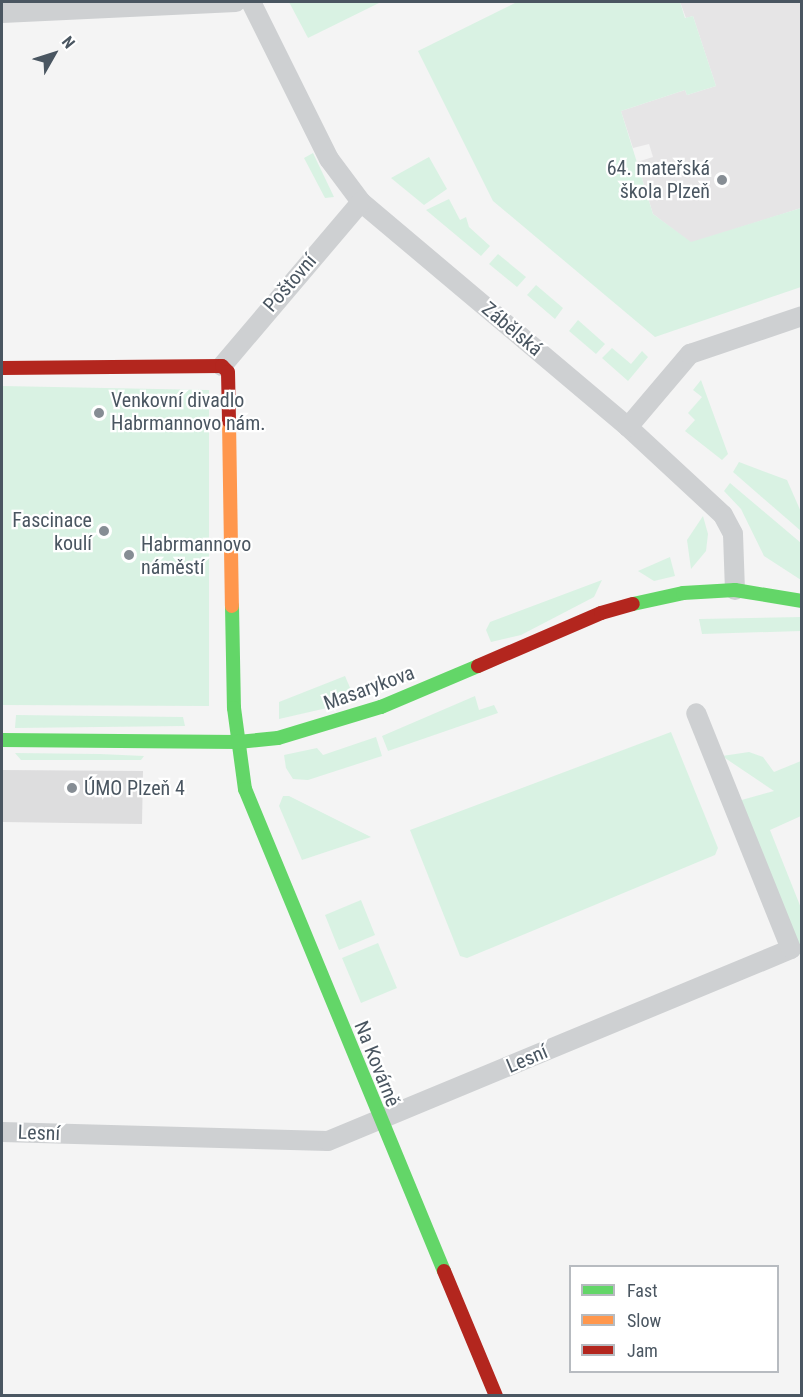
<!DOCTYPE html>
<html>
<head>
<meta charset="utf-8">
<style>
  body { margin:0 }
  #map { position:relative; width:803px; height:1397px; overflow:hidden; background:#f4f4f4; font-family:"Roboto Condensed",sans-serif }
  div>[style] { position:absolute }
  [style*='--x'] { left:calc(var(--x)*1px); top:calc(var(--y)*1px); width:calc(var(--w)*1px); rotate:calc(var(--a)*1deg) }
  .education>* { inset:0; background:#e6e5e6 }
  .green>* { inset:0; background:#d9f2e3 }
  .building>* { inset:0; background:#ddddde }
  .street>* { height:20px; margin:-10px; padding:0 10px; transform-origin:10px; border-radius:10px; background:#ced0d2 }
  .fast>* { height:14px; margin:-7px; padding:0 7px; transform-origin:7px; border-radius:7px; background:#63d668 }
  .slow>* { height:14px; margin:-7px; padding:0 7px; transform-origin:7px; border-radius:7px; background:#ff974d }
  .jam>* { height:14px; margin:-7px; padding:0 7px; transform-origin:7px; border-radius:7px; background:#b3261e }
  .dots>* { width:16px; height:16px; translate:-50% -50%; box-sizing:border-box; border:3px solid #fff; border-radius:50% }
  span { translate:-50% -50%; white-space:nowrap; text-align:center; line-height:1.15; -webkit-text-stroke:4.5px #fff; paint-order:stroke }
  .poi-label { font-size:20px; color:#4a5661 }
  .right { translate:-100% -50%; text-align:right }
  .left { translate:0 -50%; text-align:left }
  .street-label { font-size:20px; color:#4a5661 }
  .frame { position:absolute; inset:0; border:3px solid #4a5661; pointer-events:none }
  .legend { position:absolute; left:569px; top:1265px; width:210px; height:108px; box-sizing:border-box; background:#fff; border:2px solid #b7bbc0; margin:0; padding:8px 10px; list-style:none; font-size:18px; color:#4a5661 }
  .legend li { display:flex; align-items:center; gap:12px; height:30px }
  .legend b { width:30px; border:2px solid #b7bbc0 }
  .north { position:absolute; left:24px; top:24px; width:60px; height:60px; -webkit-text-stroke:4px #fff; paint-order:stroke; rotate:51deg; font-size:16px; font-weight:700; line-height:24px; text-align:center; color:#4a5661 }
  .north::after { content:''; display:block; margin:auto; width:21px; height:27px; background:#4a5661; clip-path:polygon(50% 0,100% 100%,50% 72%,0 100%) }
</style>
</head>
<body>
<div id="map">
  <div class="education">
    <div style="clip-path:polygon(680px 2px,801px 2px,801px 208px,691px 243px,653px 214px,637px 162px,653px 157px,649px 144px,633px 148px,621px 111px,685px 90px,687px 95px,716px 86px,693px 16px,686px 18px)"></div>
  </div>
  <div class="green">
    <div style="clip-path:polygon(289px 2px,381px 2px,308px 38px)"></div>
    <div style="clip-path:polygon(517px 2px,680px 2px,685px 18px,693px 16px,716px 86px,687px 95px,685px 90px,621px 111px,653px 214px,691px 242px,801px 208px,801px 287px,655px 337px,493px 201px,418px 51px)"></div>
    <div style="clip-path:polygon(313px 153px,334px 197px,325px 198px,304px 158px)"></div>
    <div style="clip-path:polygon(429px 157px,447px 189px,424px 205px,391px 178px)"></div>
    <div style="clip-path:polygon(449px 199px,460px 220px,466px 217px,469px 227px,490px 246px,481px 256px,426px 210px)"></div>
    <div style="clip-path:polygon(498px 254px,526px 277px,517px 287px,489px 264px)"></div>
    <div style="clip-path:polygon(536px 285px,563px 308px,555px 319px,527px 295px)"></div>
    <div style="clip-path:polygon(578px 320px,605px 344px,596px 354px,569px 331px)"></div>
    <div style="clip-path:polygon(612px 348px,631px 364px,642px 351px,648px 357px,628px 381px,602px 358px)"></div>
    <div style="clip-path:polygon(701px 380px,728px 454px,722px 460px,685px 431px,695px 420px,688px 413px,702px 397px,693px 390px)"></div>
    <div style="clip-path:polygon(2px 386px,209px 390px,209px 706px,2px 705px)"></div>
    <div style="clip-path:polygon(739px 462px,787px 480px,801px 512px,801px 531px,733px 472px)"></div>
    <div style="clip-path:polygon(730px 483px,801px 543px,801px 580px,764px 556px,741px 509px,724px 491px)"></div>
    <div style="clip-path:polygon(703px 516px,708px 534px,706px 551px,691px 569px,687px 540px)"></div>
    <div style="clip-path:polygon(670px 557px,675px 576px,654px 581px,638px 571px)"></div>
    <div style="clip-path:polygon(602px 580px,594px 597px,521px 635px,491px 642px,486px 630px,490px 622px)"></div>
    <div style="clip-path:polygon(801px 617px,801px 631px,702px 634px,699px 619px)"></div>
    <div style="clip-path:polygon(345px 676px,351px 690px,327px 708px,279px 719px,279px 702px)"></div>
    <div style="clip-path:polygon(475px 696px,479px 710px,494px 705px,498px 713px,388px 751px,382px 736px)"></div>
    <div style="clip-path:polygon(16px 715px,183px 717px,185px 726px,15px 728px)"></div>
    <div style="clip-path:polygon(671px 732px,718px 848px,715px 855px,467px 958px,460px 956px,410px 830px)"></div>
    <div style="clip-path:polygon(376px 737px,382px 756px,308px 780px,293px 779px,286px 768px,284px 755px,317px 748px,323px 755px)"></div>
    <div style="clip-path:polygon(749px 752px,763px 757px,774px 772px,801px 761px,801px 816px,770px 830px,801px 908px,801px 958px,738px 801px,774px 791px,722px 756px)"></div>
    <div style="clip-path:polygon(15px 753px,100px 754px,144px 756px,141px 760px,21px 760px)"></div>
    <div style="clip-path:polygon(283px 796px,289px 796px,371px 837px,302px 860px,279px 806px)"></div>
    <div style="clip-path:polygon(361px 900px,375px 935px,339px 950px,325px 915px)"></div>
    <div style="clip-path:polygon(378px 943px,397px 988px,361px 1003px,342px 958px)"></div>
  </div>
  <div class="building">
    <div style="clip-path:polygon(2px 770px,143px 771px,142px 824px,2px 822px)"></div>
  </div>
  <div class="street">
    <div style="--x:251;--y:2;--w:175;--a:63.6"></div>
    <div style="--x:329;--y:159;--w:54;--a:53.3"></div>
    <div style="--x:361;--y:202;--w:349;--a:40.1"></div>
    <div style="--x:628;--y:427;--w:129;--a:42.8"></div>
    <div style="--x:723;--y:515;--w:21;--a:62"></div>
    <div style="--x:733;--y:534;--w:56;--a:88"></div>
    <div style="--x:2;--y:13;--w:234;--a:-2.7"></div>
    <div style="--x:222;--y:366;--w:215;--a:-49.7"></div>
    <div style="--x:628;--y:427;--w:96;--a:-49.7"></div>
    <div style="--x:690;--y:354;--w:118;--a:-18.7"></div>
    <div style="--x:2;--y:1132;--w:326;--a:1.6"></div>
    <div style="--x:328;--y:1141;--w:501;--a:-22.52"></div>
    <div style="--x:791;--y:949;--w:254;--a:-111.9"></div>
  </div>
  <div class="fast">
    <div style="--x:633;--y:604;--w:51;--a:-12.4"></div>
    <div style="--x:683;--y:593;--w:52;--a:-3.3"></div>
    <div style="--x:735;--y:590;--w:68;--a:9.3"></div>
    <div style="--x:232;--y:606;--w:102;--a:88.9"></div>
    <div style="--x:234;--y:708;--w:82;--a:82.3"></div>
    <div style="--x:245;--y:789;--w:521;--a:67.57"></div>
    <div style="--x:2;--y:740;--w:236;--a:0.5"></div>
    <div style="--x:238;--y:742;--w:40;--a:-5.7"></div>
    <div style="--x:278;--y:738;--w:108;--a:-16.8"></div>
    <div style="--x:381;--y:707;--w:105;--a:-22.9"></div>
  </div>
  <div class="slow">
    <div style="--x:229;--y:421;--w:185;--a:89.1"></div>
  </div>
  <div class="jam">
    <div style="--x:2;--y:368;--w:220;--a:-0.5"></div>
    <div style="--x:222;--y:366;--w:8;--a:45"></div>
    <div style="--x:228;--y:372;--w:49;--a:88.8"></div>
    <div style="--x:478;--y:666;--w:134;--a:-23.3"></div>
    <div style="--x:601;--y:613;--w:33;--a:-16"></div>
    <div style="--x:444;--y:1271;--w:135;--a:67.4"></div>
  </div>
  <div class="dots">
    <div style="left:722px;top:180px;background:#868d94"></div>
    <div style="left:99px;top:413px;background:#868d94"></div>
    <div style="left:104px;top:531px;background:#868d94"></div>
    <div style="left:129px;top:555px;background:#868d94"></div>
    <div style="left:72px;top:788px;background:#868d94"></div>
  </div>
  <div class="poi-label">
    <span class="right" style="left:710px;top:180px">64. mateřská<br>škola Plzeň</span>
    <span class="left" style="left:111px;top:412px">Venkovní divadlo<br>Habrmannovo nám.</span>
    <span class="right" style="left:92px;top:532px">Fascinace<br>koulí</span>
    <span class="left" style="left:141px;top:556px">Habrmannovo<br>náměstí</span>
    <span class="left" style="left:84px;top:788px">ÚMO Plzeň 4</span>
  </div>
  <div class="street-label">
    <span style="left:290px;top:283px;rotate:-49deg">Poštovní</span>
    <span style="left:512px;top:329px;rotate:40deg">Zábělská</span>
    <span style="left:369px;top:688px;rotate:-20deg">Masarykova</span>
    <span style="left:527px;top:1059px;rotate:-23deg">Lesní</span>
    <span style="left:377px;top:1064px;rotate:68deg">Na Kovárně</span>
    <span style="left:39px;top:1133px;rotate:2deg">Lesní</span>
  </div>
  <div class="frame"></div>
  <ul class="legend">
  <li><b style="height:8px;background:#63d668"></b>Fast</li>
  <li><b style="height:8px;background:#ff974d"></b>Slow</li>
  <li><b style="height:8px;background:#b3261e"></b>Jam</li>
  </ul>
  <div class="north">N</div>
</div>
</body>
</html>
